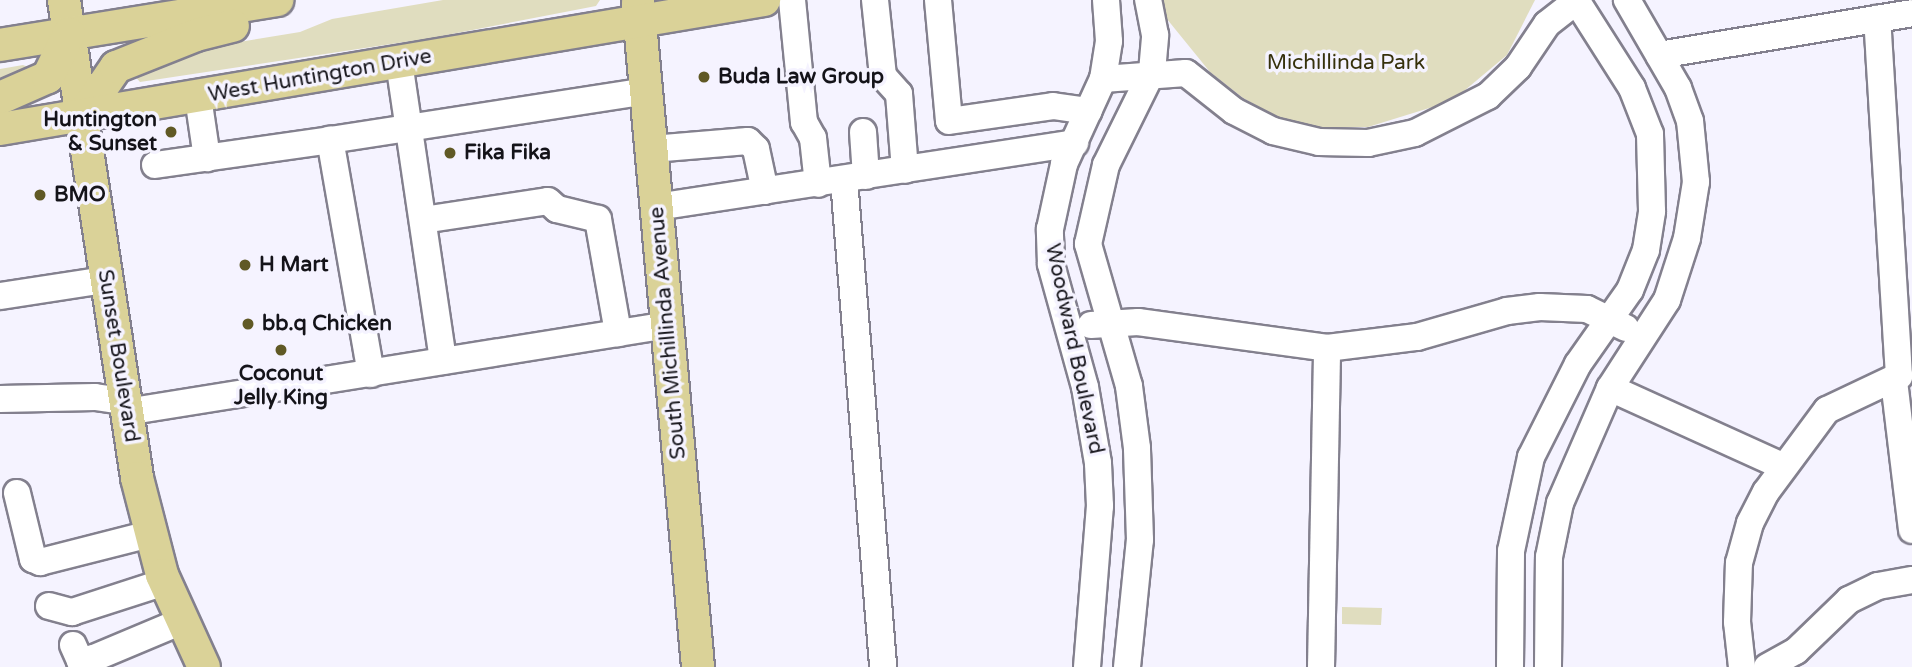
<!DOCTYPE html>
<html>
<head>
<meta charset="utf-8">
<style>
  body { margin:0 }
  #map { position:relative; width:1912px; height:667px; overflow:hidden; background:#f5f3ff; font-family:"Varela Round",sans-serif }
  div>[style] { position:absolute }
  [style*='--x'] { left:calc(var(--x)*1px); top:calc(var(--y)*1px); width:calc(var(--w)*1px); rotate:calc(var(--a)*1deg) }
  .green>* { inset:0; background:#e0ddbf }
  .roads { filter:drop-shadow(2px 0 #83808e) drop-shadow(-2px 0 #83808e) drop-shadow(0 2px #83808e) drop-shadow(0 -2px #83808e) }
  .minor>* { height:26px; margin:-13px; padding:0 13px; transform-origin:13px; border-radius:13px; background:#fff }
  .major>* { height:32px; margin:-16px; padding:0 16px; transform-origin:16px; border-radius:16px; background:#dad298 }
  .dots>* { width:19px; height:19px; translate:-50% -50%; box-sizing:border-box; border:4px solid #f5f3ff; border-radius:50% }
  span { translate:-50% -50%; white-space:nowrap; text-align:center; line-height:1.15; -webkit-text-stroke:7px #f5f3ff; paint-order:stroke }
  .park-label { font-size:21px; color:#36310c }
  .street-label { font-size:21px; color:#141319 }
  .poi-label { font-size:21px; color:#141319; font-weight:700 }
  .left { translate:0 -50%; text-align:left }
  .right { translate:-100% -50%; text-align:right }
</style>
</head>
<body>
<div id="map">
  <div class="green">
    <div style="clip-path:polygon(443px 0,600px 0,596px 6px,431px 38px,140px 82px,132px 73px,166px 54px,300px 32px,332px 19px)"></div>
    <div style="clip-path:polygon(1157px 0,1535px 0,1507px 55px,1452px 101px,1368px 127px,1321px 127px,1277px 117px,1243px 98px,1210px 72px,1158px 8px)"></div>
    <div style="clip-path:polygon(23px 65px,36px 70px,0 91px,0 69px)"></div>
    <div style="clip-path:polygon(1342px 607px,1382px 608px,1381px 625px,1342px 624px)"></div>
  </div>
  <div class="roads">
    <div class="minor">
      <div style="--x:792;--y:0;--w:123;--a:84.4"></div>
      <div style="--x:804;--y:122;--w:18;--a:61"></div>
      <div style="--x:813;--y:138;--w:46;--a:83.8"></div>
      <div style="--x:875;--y:0;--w:76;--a:84"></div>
      <div style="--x:883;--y:76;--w:24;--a:48"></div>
      <div style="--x:899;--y:94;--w:76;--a:85.5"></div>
      <div style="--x:938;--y:0;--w:121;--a:84.8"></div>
      <div style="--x:949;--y:121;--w:105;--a:-8.2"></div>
      <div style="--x:1053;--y:106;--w:36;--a:8"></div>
      <div style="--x:1659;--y:55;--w:256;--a:-9.4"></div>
      <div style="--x:399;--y:62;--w:302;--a:81.6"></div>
      <div style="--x:1103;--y:79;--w:83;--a:-4.1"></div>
      <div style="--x:1186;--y:73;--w:61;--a:38.4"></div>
      <div style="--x:1234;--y:111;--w:44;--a:27.1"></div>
      <div style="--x:1273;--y:131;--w:47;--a:13.4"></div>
      <div style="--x:1319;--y:142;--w:49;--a:1.2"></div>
      <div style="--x:1368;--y:143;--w:48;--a:-12"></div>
      <div style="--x:1415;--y:133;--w:82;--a:-26.9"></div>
      <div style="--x:1488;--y:96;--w:42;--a:-44"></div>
      <div style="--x:1518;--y:67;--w:52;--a:-56"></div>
      <div style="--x:1547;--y:24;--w:39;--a:-38"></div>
      <div style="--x:198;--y:97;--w:62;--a:81.6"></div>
      <div style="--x:863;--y:132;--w:44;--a:86.1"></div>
      <div style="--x:652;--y:149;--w:96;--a:-4.8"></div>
      <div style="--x:748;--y:141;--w:11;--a:45"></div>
      <div style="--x:756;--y:149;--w:43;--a:77.9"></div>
      <div style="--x:155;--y:165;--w:177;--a:-8.1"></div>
      <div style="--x:844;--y:180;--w:489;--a:85.4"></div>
      <div style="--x:657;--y:207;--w:423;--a:-8.7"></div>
      <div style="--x:423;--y:220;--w:126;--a:-8.6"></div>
      <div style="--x:548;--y:201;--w:12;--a:42"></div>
      <div style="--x:557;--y:209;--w:42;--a:13.7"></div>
      <div style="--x:598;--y:219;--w:116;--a:80"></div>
      <div style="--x:0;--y:296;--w:106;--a:-8.7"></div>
      <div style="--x:1091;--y:325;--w:47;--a:-3.7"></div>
      <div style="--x:1138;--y:322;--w:191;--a:7.8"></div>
      <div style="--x:1327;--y:348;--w:91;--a:-7"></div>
      <div style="--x:1417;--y:337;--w:94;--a:-16.1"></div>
      <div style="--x:1507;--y:311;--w:33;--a:-7"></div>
      <div style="--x:1540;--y:307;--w:47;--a:2.4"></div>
      <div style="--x:1587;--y:309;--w:43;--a:26"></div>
      <div style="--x:371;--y:374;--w:238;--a:-99.9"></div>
      <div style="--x:330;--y:140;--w:320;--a:-8.8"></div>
      <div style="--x:1894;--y:381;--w:150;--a:83.1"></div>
      <div style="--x:1610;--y:388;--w:189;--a:24.4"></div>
      <div style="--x:0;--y:399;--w:95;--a:-1.2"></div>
      <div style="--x:95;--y:397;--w:29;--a:8"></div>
      <div style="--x:126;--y:412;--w:549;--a:-9.12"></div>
      <div style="--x:17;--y:493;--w:68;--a:76.4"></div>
      <div style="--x:33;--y:559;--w:8;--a:23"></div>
      <div style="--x:40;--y:562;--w:114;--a:-14.3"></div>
      <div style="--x:49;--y:606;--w:24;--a:15"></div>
      <div style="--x:72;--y:612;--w:98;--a:-17.9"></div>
      <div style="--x:73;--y:645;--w:17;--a:66"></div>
      <div style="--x:80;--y:661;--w:14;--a:-12"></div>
      <div style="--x:94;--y:658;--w:95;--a:-22.8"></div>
      <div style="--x:1087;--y:667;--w:162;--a:-85.4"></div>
      <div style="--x:1100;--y:506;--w:43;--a:-92.7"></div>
      <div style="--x:1098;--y:463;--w:77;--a:-99.7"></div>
      <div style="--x:1085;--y:387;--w:128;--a:-105.5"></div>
      <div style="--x:1051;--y:264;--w:35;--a:-92"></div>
      <div style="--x:1050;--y:229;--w:66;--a:-77.8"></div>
      <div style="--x:1064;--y:164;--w:94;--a:-65.4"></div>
      <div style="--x:1103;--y:79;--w:38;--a:-81"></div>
      <div style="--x:1109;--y:41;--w:41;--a:-94.2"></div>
      <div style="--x:1127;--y:667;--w:128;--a:-84.2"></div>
      <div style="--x:1140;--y:540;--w:92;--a:-91.9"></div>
      <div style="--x:1137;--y:448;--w:63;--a:-97.4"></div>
      <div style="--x:1129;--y:386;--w:148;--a:-106.1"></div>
      <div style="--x:1088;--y:244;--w:81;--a:-77.2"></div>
      <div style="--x:1106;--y:165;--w:104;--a:-63.7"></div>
      <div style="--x:1152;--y:72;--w:37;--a:-85"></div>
      <div style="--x:1155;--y:35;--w:36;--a:-101"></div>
      <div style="--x:1321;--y:667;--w:319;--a:-88.9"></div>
      <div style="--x:1510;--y:667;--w:116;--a:-89.5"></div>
      <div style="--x:1511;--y:551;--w:96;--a:-78"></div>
      <div style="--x:1531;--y:457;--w:104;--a:-63.2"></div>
      <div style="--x:1578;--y:364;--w:90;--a:-54.9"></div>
      <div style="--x:1630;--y:290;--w:43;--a:-68.2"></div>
      <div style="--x:1646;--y:250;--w:39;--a:-81"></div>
      <div style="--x:1652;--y:211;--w:77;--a:-91.5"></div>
      <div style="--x:1650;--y:134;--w:49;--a:-111.4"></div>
      <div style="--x:1632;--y:88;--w:104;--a:-122.5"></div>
      <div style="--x:1548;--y:667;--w:110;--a:-89.5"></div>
      <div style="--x:1549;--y:557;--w:55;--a:-78.5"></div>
      <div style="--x:1560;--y:503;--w:125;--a:-66.5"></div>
      <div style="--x:1610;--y:388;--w:105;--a:-57.1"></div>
      <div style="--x:1667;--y:300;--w:65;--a:-72.1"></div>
      <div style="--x:1687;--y:238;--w:57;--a:-80.9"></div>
      <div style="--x:1696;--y:182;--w:61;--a:-95.6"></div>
      <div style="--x:1690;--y:121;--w:35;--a:-110"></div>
      <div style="--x:1678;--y:88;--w:102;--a:-120.1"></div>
      <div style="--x:1742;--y:667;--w:45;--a:-96.3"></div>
      <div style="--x:1737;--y:622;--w:59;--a:-88.1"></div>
      <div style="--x:1739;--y:563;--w:41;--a:-74.6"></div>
      <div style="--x:1750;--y:523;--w:35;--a:-63"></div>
      <div style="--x:1766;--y:492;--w:102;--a:-53.4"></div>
      <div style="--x:1827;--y:410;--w:80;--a:-25.3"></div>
      <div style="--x:1899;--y:376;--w:358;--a:-93.5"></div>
      <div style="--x:1767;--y:667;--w:33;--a:-29"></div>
      <div style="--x:1796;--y:651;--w:74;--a:-43.9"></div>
      <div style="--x:1849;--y:600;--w:32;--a:-26"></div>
      <div style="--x:1878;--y:586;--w:35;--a:-10"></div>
    </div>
    <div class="major">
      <div style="--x:64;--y:0;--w:484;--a:81.3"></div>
      <div style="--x:137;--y:478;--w:100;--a:75.5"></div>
      <div style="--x:162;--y:575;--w:101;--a:65.5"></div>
      <div style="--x:638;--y:1;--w:669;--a:84.85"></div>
      <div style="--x:0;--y:45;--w:281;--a:-9.2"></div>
      <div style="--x:0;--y:98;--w:52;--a:-23.6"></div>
      <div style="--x:48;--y:77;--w:48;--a:-64"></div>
      <div style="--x:81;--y:118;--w:62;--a:-55.5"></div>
      <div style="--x:116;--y:67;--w:86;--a:-21.8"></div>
      <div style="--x:196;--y:35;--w:38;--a:-14"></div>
      <div style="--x:0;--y:129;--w:775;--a:-9.58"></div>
    </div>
  </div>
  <div class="dots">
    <div style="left:704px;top:77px;background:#605925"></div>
    <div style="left:171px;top:132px;background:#605925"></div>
    <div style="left:450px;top:153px;background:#605925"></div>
    <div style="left:40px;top:195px;background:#605925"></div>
    <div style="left:245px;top:265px;background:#605925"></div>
    <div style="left:248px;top:324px;background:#605925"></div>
    <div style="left:281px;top:350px;background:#605925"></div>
  </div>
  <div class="park-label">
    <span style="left:1346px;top:63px">Michillinda Park</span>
  </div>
  <div class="street-label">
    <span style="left:320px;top:76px;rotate:-10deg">West Huntington Drive</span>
    <span style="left:668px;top:333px;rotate:-95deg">South Michillinda Avenue</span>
    <span style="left:1074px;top:349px;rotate:78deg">Woodward Boulevard</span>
    <span style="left:118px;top:356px;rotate:81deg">Sunset Boulevard</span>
  </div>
  <div class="poi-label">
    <span class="left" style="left:718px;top:77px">Buda Law Group</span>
    <span class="right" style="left:157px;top:132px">Huntington<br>&amp; Sunset</span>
    <span class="left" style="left:464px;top:153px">Fika Fika</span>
    <span class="left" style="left:54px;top:195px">BMO</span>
    <span class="left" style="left:259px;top:265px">H Mart</span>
    <span class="left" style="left:262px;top:324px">bb.q Chicken</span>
    <span style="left:281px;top:386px">Coconut<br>Jelly King</span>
  </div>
</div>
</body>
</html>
